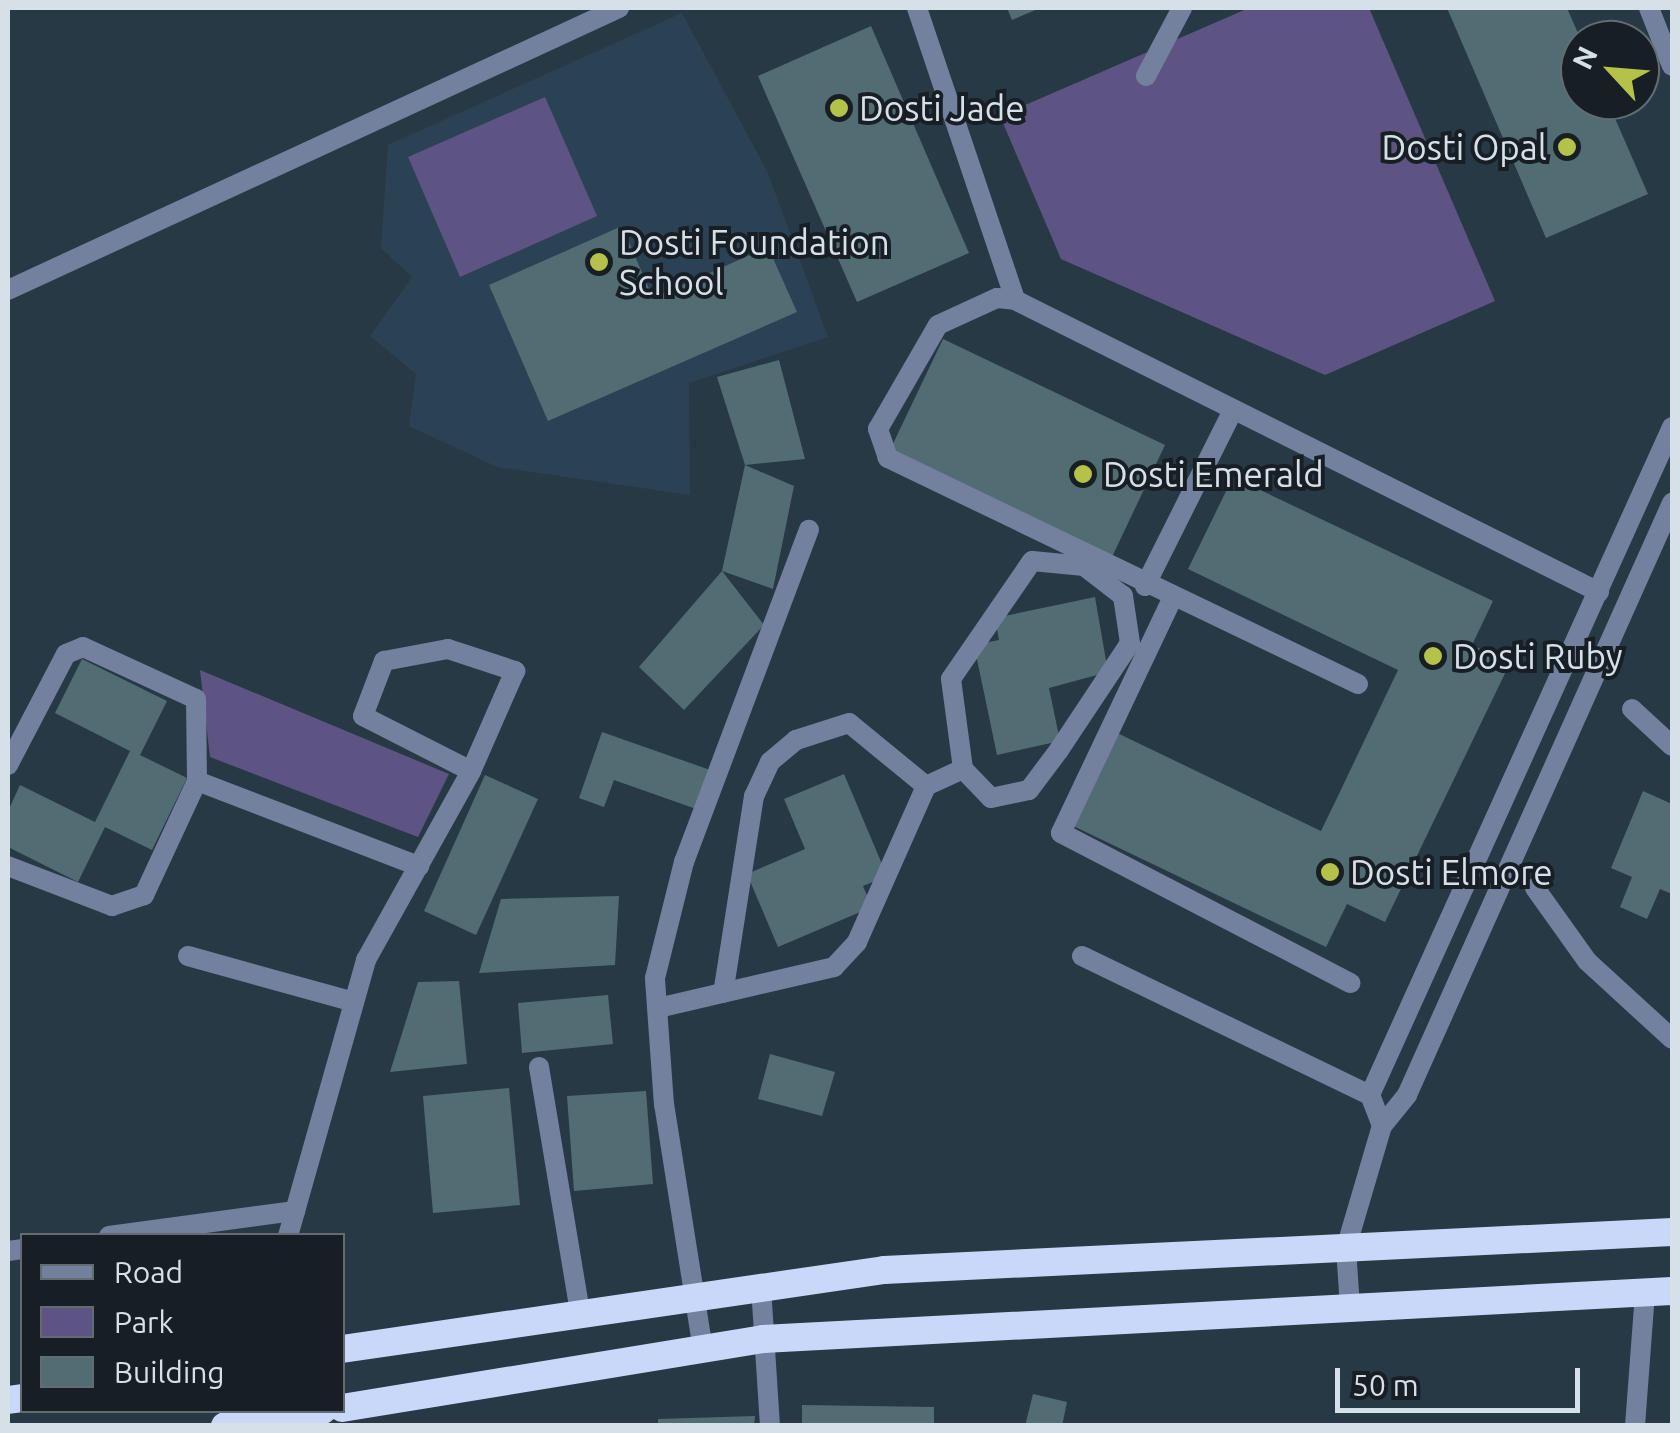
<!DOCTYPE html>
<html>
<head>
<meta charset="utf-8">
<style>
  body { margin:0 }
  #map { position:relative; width:1680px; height:1433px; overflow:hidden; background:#273945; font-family:Ubuntu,sans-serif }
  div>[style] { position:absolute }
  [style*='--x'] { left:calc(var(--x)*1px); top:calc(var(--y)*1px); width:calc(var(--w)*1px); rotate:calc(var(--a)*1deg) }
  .built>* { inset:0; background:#2b4254 }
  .green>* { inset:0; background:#5e5484 }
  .building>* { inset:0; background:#526c73 }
  .service>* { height:20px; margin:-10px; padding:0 10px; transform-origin:10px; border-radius:10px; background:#73809e }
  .minor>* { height:20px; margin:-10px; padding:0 10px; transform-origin:10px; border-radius:10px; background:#73809e }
  .trunk>* { height:28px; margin:-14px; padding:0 14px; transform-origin:14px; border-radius:14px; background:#c9d7f8 }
  .dots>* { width:28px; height:28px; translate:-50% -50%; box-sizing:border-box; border:5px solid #171f25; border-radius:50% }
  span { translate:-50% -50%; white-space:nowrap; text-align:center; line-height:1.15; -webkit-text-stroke:8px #171f25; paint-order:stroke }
  .poi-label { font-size:35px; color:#d6e0e8 }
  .left { translate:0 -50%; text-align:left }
  .right { translate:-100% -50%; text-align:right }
  .frame { position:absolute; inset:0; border:10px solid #d6e0e8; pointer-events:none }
  .legend { position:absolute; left:20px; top:1233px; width:325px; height:180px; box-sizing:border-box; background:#171f25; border:2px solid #636c73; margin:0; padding:12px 18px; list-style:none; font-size:30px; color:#d6e0e8 }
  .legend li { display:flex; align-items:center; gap:20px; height:50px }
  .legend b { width:50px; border:2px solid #636c73 }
  .north { position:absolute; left:1560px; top:20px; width:100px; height:100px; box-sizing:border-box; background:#171f25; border:2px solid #636c73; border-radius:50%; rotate:296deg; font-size:28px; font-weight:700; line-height:40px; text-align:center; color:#d6e0e8 }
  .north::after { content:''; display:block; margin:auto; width:35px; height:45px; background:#b5c249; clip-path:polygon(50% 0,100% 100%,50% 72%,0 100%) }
  .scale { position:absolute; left:1335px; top:1368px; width:245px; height:45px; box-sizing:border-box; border:5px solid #d6e0e8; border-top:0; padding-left:12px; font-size:30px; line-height:35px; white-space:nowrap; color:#d6e0e8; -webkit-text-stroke:8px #171f25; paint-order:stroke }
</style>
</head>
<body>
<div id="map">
  <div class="built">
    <div style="clip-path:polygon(682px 13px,768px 173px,828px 337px,689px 383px,690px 495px,497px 467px,409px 426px,416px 374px,370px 336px,412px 277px,381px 248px,388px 145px)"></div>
  </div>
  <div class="green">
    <div style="clip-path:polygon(1249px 8px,1369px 8px,1495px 301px,1325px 375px,1061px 259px,1000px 116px)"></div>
    <div style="clip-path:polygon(545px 97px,597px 216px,460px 277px,408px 157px)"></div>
    <div style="clip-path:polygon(200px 670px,449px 774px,418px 837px,210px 757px)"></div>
  </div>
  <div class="building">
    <div style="clip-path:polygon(1007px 8px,1040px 8px,1012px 20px)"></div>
    <div style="clip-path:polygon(1447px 8px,1567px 8px,1581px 40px,1580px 100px,1607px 100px,1648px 194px,1546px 238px)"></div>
    <div style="clip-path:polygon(871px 26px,969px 253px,857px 302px,758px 76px)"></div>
    <div style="clip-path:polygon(622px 226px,653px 298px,768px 247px,797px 312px,548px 421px,489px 285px)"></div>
    <div style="clip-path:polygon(943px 339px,1165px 445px,1112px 557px,890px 450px)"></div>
    <div style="clip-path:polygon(779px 360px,805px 459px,745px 465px,717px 377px)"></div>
    <div style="clip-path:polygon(745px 465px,794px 486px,773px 589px,722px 571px,764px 625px,684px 710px,639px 667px,722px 571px)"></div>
    <div style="clip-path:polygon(1233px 477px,1493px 601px,1472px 645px,1510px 663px,1385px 922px,1347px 904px,1326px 947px,1067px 823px,1111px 730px,1321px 831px,1337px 798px,1398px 670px,1188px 569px)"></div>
    <div style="clip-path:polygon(1095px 597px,1108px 672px,1049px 688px,1060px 741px,997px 755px,974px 645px,999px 640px,995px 618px)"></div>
    <div style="clip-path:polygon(82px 659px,167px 701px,140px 755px,187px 778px,152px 850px,105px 827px,78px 882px,8px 847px,8px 811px,20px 785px,95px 822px,130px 751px,55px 713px)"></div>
    <div style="clip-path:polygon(602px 732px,713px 771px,699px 810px,614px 780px,604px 807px,579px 798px)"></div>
    <div style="clip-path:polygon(844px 774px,887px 876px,863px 886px,872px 907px,778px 947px,747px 874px,805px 849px,784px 799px)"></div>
    <div style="clip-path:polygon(485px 775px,538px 799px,476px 935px,424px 911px)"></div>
    <div style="clip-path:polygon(1643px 791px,1672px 804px,1672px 894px,1660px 889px,1647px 919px,1620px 907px,1632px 877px,1611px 868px)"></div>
    <div style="clip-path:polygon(619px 896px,615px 965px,479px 973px,501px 899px)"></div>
    <div style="clip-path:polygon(459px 981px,467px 1064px,390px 1072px,418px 982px)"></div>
    <div style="clip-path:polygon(608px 995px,613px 1044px,522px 1053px,518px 1003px)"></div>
    <div style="clip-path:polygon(770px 1054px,835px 1072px,822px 1116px,758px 1099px)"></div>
    <div style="clip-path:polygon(509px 1088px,520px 1205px,433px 1213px,423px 1096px)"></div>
    <div style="clip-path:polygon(646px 1091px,653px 1184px,574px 1191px,567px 1096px)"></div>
    <div style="clip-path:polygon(1033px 1394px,1067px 1402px,1062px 1426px,1025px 1426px)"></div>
    <div style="clip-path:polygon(802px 1405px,934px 1407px,934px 1426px,802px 1426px)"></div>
    <div style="clip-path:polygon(755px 1416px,754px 1426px,658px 1426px,658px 1419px)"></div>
  </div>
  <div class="service">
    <div style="--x:917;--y:8;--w:308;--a:71.4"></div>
    <div style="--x:1145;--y:586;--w:197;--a:-63.4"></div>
    <div style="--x:1172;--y:599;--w:259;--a:115.4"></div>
    <div style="--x:1061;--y:833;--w:326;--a:27.4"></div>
    <div style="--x:1358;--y:684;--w:522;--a:-154.32"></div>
    <div style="--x:888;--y:458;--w:31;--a:-109"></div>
    <div style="--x:878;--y:429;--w:120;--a:-60"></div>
    <div style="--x:938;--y:325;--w:65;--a:-24.6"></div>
    <div style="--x:997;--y:298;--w:18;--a:6"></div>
    <div style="--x:1015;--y:300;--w:653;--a:26.57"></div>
    <div style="--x:926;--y:786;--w:41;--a:-24.7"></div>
    <div style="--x:963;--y:769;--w:40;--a:46"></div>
    <div style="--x:991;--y:798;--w:39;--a:-12"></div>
    <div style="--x:1029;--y:790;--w:50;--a:-53.1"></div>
    <div style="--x:1059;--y:750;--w:128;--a:-56.4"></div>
    <div style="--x:1130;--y:643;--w:48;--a:-98.5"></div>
    <div style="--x:1123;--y:596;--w:49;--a:-142.4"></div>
    <div style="--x:1084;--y:566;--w:52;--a:-174.5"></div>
    <div style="--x:1032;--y:561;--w:143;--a:124.5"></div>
    <div style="--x:951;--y:679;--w:91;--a:82.4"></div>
    <div style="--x:1082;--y:956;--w:320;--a:25.8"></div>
    <div style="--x:658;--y:1008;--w:181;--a:-13.1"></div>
    <div style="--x:834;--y:967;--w:34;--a:-47"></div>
    <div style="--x:857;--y:942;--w:171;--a:-66.1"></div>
    <div style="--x:926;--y:786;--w:99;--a:-140.7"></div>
    <div style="--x:849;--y:723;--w:56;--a:162.2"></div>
    <div style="--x:796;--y:740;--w:34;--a:140"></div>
    <div style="--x:770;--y:762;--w:38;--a:115"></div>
    <div style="--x:754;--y:796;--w:199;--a:98.9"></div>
    <div style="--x:703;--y:1350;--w:248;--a:-99"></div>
    <div style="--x:664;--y:1105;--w:127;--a:-94.1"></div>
    <div style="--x:655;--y:978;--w:120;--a:-76"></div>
    <div style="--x:684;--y:862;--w:355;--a:-69.4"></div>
    <div style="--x:1635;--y:1426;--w:133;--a:-85.7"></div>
  </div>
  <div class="minor">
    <div style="--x:1649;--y:8;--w:62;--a:68.4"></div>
    <div style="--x:1146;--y:76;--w:77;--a:-62.1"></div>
    <div style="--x:8;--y:290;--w:673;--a:-24.78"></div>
    <div style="--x:1632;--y:709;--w:54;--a:42.8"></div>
    <div style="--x:8;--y:765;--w:125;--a:-62.4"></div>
    <div style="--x:66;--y:654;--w:18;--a:-22"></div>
    <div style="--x:83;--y:647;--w:124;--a:24.7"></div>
    <div style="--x:196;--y:699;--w:82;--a:89.3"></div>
    <div style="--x:197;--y:781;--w:126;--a:114.9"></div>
    <div style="--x:144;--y:895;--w:34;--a:161"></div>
    <div style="--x:112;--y:906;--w:111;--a:-159"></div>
    <div style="--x:197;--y:781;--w:238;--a:21"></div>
    <div style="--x:1535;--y:888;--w:90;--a:54.5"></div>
    <div style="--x:1587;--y:961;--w:115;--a:42.5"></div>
    <div style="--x:188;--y:956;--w:172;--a:15.5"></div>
    <div style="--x:539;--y:1067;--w:248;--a:80.5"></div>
    <div style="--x:1382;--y:1126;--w:33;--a:-111"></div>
    <div style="--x:1370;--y:1095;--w:733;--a:-65.67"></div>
    <div style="--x:109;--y:1236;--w:188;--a:-7.7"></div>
    <div style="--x:288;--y:1236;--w:287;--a:-74.2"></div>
    <div style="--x:366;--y:960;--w:216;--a:-60.9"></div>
    <div style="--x:471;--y:771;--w:121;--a:-153"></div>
    <div style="--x:363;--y:716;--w:59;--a:-69.1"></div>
    <div style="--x:384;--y:661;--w:65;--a:-10.6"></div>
    <div style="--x:448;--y:649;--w:71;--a:18.2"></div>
    <div style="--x:515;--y:671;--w:109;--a:113.7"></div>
    <div style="--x:8;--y:1251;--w:14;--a:-8"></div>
    <div style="--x:761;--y:1287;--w:139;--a:86.3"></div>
    <div style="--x:1350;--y:1307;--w:59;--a:-93.9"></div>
    <div style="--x:1346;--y:1248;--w:127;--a:-73.6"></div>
    <div style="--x:1382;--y:1126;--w:40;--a:-51"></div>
    <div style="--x:1407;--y:1095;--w:649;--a:-65.89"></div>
  </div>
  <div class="trunk">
    <div style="--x:342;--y:1349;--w:548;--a:-8.29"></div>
    <div style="--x:884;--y:1270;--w:789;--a:-2.76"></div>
    <div style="--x:8;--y:1400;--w:14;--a:-8"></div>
    <div style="--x:342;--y:1408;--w:427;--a:-9.3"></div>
    <div style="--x:763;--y:1339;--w:910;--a:-3.02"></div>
    <div style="--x:225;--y:1426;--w:99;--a:-9.3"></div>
  </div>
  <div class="dots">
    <div style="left:839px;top:108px;background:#b5c249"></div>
    <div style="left:1567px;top:147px;background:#b5c249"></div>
    <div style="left:599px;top:262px;background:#b5c249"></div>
    <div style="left:1083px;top:474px;background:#b5c249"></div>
    <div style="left:1433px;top:656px;background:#b5c249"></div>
    <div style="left:1330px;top:872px;background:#b5c249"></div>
  </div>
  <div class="poi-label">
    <span class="left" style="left:859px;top:108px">Dosti Jade</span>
    <span class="right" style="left:1547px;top:147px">Dosti Opal</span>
    <span class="left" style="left:619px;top:262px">Dosti Foundation<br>School</span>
    <span class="left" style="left:1103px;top:474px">Dosti Emerald</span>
    <span class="left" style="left:1453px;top:656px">Dosti Ruby</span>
    <span class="left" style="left:1350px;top:872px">Dosti Elmore</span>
  </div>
  <div class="frame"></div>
  <ul class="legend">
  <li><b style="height:12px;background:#73809e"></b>Road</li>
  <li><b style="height:28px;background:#5e5484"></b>Park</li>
  <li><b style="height:28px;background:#526c73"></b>Building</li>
  </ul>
  <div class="north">N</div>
  <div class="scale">50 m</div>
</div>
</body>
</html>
